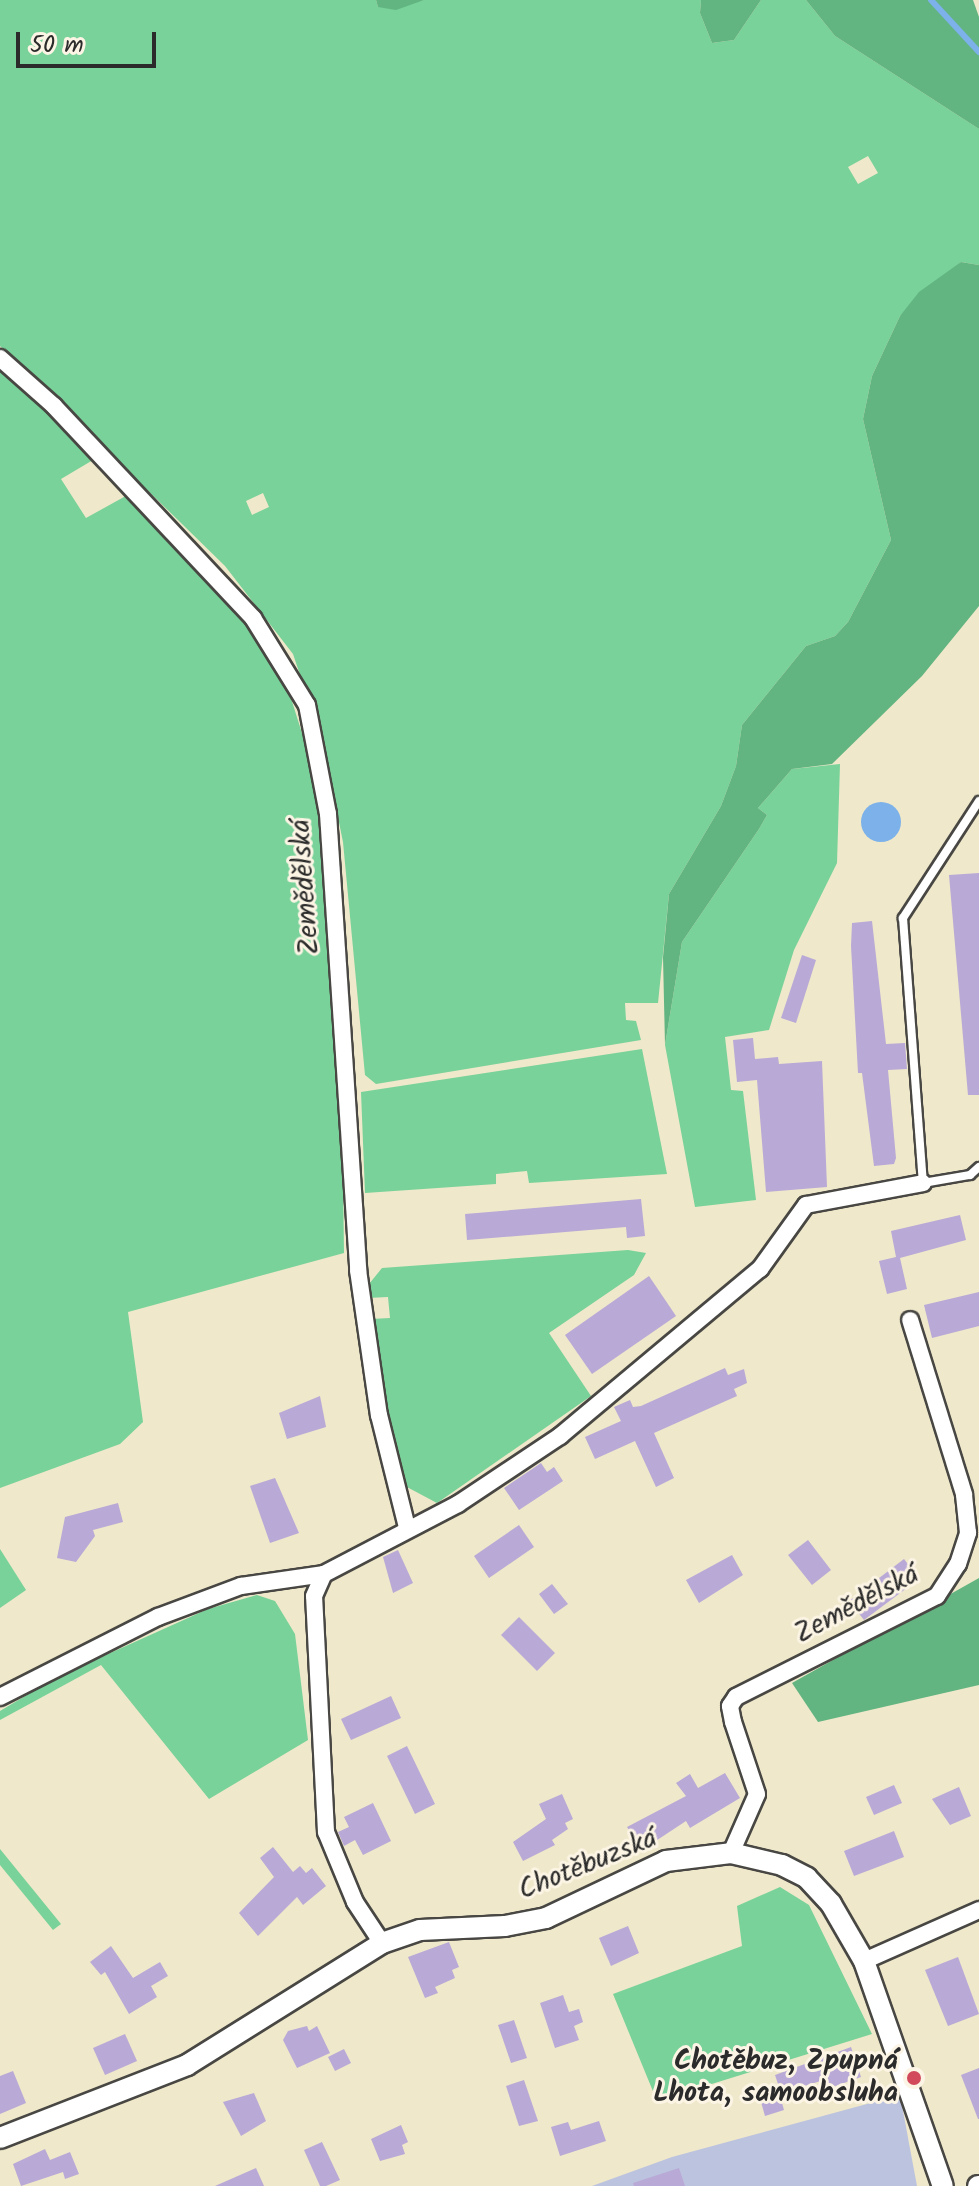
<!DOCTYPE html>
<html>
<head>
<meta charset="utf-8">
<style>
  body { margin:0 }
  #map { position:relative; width:979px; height:2186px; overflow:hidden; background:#efe8cb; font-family:Kalam,sans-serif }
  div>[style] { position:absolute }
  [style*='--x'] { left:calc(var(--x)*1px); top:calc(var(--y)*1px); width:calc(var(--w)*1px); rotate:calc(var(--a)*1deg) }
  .industrial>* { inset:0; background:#bcc3de }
  .green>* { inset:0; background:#78d299 }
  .forest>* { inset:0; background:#62b481 }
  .water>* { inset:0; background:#7cb1ea }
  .round { border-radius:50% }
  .stream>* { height:6px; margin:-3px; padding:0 3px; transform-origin:3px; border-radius:3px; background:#7cb1ea }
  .building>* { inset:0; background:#b9a9d6 }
  .roads { filter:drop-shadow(2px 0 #484743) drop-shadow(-2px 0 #484743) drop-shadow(0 2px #484743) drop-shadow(0 -2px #484743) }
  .service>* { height:8px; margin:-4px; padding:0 4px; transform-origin:4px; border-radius:4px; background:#fff }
  .minor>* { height:16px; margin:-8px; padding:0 8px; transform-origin:8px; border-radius:8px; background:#fff }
  .tertiary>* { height:20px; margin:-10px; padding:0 10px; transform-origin:10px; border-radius:10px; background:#fff }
  .dots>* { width:22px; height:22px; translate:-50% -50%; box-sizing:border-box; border:4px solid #fcf5e5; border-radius:50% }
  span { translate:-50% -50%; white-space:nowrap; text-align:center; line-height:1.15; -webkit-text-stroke:6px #fcf5e5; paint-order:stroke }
  .street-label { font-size:28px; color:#2b2b2b }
  .poi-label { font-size:28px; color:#2b2b2b; font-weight:700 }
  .right { translate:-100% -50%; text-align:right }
  .scale { position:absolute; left:16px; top:32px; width:140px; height:36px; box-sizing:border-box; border:4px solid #2b2b2b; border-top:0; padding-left:10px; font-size:24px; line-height:28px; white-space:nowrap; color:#2b2b2b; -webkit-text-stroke:6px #fcf5e5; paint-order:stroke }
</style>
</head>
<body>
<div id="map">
  <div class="industrial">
    <div style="clip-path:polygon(900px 2095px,917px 2186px,592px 2186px,672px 2157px)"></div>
  </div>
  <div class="green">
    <div style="clip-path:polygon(evenodd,0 0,376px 0,378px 7px,424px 0,701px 0,700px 13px,712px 43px,734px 40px,761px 0,806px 0,835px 36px,979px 129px,979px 265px,961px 262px,900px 316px,872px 376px,863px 419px,891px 540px,848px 622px,835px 636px,806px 646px,742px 725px,736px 766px,721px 806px,669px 894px,658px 1003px,625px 1003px,626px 1020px,636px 1021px,641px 1040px,376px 1084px,365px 1075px,343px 842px,323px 743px,293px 654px,225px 566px,0 346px,0 0,868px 156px,878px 173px,858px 184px,848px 167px,868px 156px,0 0,263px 493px,269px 507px,252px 515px,246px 501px,263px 493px)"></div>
    <div style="clip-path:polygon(0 367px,98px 457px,61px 479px,86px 518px,133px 492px,253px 627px,285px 679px,311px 762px,329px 866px,341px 1031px,344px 1253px,128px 1312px,143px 1422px,120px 1444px,0 1488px)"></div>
    <div style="clip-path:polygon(840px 764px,837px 863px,794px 950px,769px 1030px,725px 1037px,731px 1090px,743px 1091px,756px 1200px,695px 1207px,665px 1045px,682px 942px,759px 829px,767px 815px,758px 808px,792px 769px)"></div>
    <div style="clip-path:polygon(642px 1049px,667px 1174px,529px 1183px,527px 1171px,496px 1174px,496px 1184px,365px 1193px,361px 1092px)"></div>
    <div style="clip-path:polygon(628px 1250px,646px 1253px,634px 1275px,549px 1333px,591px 1396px,437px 1503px,405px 1486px,376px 1364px,371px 1319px,390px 1318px,388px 1297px,367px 1298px,369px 1284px,382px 1268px)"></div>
    <div style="clip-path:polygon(0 1549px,26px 1590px,0 1608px)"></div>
    <div style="clip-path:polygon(257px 1595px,275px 1601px,295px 1634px,308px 1740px,209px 1799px,101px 1665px,0 1720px,0 1711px,57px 1677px,208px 1609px)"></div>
    <div style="clip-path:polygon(0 1849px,61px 1924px,53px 1930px,0 1865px)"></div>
    <div style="clip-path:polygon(780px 1887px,809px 1905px,872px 2034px,657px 2101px,613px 1994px,742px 1946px,737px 1906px)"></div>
  </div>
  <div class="forest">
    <div style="clip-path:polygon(376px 0,424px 0,396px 10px,378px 7px)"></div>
    <div style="clip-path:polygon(701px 0,761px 0,734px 40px,712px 43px,700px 13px)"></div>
    <div style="clip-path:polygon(806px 0,973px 0,979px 17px,979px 129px,835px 36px)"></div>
    <div style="clip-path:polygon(961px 262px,979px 265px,979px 606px,922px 676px,832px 764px,792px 769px,758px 808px,767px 815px,759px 829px,682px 942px,665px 1045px,663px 957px,669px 894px,721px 806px,736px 766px,742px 725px,806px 646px,835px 636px,848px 622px,891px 540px,863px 419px,872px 376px,900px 316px,919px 292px)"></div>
    <div style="clip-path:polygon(979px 1578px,979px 1685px,818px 1722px,792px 1683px)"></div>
  </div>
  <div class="water">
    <div class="round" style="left:861px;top:802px;width:40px;height:40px"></div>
  </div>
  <div class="stream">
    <div style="--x:931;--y:0;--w:71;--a:47.3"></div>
  </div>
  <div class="building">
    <div style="clip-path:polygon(979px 873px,979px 1095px,968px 1095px,949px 875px)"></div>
    <div style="clip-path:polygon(872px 921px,886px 1044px,905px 1043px,907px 1069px,888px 1070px,896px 1158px,894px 1164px,874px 1166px,862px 1073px,858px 1073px,851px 946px,852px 923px)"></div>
    <div style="clip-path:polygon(802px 955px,816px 960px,796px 1023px,781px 1018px)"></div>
    <div style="clip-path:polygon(753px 1038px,755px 1059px,778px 1057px,779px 1064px,822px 1061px,827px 1187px,766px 1192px,757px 1080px,737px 1082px,733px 1040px)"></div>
    <div style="clip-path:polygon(641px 1199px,645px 1236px,627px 1238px,626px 1227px,467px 1240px,465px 1214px)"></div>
    <div style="clip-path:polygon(960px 1215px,966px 1240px,900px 1258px,907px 1289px,887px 1294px,879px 1261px,896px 1257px,891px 1231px)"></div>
    <div style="clip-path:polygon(649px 1276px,676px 1316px,592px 1374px,565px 1335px)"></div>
    <div style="clip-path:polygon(979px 1292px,979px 1326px,932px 1338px,924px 1305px)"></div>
    <div style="clip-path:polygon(725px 1368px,728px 1375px,744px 1369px,747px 1383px,734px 1389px,737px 1396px,654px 1433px,674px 1478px,656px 1487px,635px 1441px,595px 1459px,585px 1437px,621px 1421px,614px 1407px,630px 1400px,633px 1407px,641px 1406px)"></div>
    <div style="clip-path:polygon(320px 1396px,326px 1427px,287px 1439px,279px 1413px)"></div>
    <div style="clip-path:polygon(541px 1463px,547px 1472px,554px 1467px,563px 1481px,519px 1510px,504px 1488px)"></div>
    <div style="clip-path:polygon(275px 1478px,299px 1533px,270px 1543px,250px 1486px)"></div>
    <div style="clip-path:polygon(118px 1503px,123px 1522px,93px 1530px,95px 1536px,76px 1562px,57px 1558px,65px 1517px)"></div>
    <div style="clip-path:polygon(519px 1525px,534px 1547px,489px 1578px,474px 1556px)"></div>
    <div style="clip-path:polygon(808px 1540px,831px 1570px,812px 1585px,788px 1555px)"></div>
    <div style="clip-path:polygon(398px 1550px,413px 1583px,393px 1593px,383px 1557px)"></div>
    <div style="clip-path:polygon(732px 1555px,743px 1575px,699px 1603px,686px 1580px)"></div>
    <div style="clip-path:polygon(904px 1559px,919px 1579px,864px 1620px,849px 1601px)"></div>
    <div style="clip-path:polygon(552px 1584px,568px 1604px,554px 1614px,539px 1594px)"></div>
    <div style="clip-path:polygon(519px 1617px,555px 1653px,537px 1671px,501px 1635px)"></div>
    <div style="clip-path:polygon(391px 1696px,401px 1718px,351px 1740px,341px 1719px)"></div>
    <div style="clip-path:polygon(407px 1746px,435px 1804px,415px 1814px,387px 1756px)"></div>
    <div style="clip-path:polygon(725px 1773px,740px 1798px,690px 1828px,686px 1821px,642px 1850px,627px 1827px,686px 1796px,676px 1783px,690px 1774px,698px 1788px)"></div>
    <div style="clip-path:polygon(894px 1785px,902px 1803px,874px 1815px,866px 1797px)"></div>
    <div style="clip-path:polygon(959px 1787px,971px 1816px,950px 1825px,932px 1799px)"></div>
    <div style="clip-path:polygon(562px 1794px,573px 1819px,565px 1823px,568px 1829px,552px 1840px,555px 1845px,523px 1861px,513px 1842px,546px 1819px,539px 1804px)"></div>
    <div style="clip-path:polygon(373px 1803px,391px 1841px,363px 1855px,355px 1840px,344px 1846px,338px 1832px,349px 1827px,344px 1817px)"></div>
    <div style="clip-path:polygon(894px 1831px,904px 1857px,854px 1876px,844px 1851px)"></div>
    <div style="clip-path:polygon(273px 1847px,293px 1872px,300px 1866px,306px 1873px,312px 1868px,326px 1886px,303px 1905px,297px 1897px,258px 1936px,239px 1913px,274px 1877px,260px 1858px)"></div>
    <div style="clip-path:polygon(628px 1926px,639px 1953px,611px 1966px,599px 1938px)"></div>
    <div style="clip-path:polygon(449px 1942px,459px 1967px,452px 1970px,455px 1978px,435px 1987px,438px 1993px,425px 1998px,408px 1957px)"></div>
    <div style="clip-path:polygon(111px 1946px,133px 1978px,160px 1962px,168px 1976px,151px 1986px,157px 1997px,129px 2014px,105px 1972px,101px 1975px,90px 1962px)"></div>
    <div style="clip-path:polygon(958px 1957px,979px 2014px,948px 2026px,925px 1970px)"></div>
    <div style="clip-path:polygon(563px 1995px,569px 2012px,579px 2009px,583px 2022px,574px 2026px,579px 2040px,555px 2048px,540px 2003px)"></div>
    <div style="clip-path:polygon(514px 2020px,527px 2058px,511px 2063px,498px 2025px)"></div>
    <div style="clip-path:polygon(307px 2026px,309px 2031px,317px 2026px,330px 2053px,297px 2068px,283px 2040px,288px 2031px)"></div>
    <div style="clip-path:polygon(125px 2034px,137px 2061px,105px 2075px,93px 2048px)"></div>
    <div style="clip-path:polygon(851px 2047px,861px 2077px,827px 2089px,824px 2080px,781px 2093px,775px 2075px)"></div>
    <div style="clip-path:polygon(344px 2049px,351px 2063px,335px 2071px,328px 2057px)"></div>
    <div style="clip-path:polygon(979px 2068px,979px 2119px,978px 2119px,961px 2075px)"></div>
    <div style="clip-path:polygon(13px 2071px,26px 2103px,0 2114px,0 2076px)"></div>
    <div style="clip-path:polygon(524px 2080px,538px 2121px,519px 2126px,506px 2086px)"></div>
    <div style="clip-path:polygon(254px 2093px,266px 2121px,241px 2136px,223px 2102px)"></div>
    <div style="clip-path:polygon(780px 2096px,784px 2110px,765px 2116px,761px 2102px)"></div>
    <div style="clip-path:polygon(599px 2121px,606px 2141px,560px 2156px,551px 2127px,568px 2122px,571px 2130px)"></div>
    <div style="clip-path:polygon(401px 2125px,408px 2142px,402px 2145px,405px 2154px,380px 2161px,371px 2139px)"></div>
    <div style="clip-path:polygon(322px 2142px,340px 2180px,326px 2186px,320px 2186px,304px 2150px)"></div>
    <div style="clip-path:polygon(45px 2149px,50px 2160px,70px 2152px,79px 2174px,65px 2179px,63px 2172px,21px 2186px,13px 2164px)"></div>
    <div style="clip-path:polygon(256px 2168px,264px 2186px,215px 2186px)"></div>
    <div style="clip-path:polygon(679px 2168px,685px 2186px,634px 2186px,633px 2183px)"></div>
  </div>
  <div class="roads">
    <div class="service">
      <div style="--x:979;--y:801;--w:140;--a:123"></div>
      <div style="--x:903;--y:918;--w:266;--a:85.7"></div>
      <div style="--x:923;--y:1183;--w:48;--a:-9.7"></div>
      <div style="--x:970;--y:1175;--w:12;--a:-42"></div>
    </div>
    <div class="minor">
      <div style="--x:0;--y:358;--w:72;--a:41.6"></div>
      <div style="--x:54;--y:406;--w:291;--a:46.8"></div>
      <div style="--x:253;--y:618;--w:102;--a:58.2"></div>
      <div style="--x:307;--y:705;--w:111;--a:79.1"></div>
      <div style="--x:328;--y:814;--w:457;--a:86.2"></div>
      <div style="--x:358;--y:1270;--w:147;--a:81.8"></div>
      <div style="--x:379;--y:1415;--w:115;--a:76"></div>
      <div style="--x:0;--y:1697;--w:177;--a:-26.9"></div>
      <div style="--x:158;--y:1617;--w:89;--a:-20.5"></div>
      <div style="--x:241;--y:1586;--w:84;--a:-8.2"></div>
      <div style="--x:731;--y:1853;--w:64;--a:-66.2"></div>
      <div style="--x:757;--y:1794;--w:76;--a:-108.4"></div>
      <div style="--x:733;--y:1722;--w:16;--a:-101"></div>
      <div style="--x:730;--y:1706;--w:11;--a:-56"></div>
      <div style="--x:736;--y:1697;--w:225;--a:-26.7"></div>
      <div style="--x:937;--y:1596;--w:38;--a:-57"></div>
      <div style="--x:958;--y:1564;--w:33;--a:-72"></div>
      <div style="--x:968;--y:1533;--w:39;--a:-96"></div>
      <div style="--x:964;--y:1494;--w:182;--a:-107.2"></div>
      <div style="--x:382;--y:1943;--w:49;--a:-123.4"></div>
      <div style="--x:355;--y:1902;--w:76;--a:-112.5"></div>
      <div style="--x:326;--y:1832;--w:236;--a:-92.9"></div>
      <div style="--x:314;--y:1596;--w:24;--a:-66"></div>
      <div style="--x:324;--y:1574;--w:151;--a:-27.6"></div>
      <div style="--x:458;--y:1504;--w:123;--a:-33.7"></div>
      <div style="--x:560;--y:1436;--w:261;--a:-39.9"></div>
      <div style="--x:760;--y:1269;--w:79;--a:-54.3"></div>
      <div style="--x:806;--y:1205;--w:119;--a:-10.6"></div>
      <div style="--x:864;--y:1961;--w:126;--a:-23.9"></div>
    </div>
    <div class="tertiary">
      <div style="--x:0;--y:2138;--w:201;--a:-21.3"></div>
      <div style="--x:187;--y:2065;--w:230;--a:-32"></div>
      <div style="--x:382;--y:1943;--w:40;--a:-18.9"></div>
      <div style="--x:420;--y:1930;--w:85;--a:-2.7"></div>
      <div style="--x:505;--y:1926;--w:42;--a:-11"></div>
      <div style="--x:546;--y:1918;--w:133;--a:-25.4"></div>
      <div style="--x:666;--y:1861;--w:65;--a:-7"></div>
      <div style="--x:731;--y:1853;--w:52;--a:13.2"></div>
      <div style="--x:782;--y:1865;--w:28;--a:27"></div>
      <div style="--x:807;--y:1878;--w:35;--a:47"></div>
      <div style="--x:831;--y:1904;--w:66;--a:59.9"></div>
      <div style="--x:864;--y:1961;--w:238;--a:70.7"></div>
      <div style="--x:978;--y:2186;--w:1;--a:0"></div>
    </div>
  </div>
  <div class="dots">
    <div style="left:914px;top:2078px;background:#d1495b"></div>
  </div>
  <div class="street-label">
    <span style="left:306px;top:887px;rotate:-94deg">Zemědělská</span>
    <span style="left:857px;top:1605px;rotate:-28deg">Zemědělská</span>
    <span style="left:588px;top:1865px;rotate:-22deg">Chotěbuzská</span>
  </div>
  <div class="poi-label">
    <span class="right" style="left:898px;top:2078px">Chotěbuz, Zpupná<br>Lhota, samoobsluha</span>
  </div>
  <div class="scale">50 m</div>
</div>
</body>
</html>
